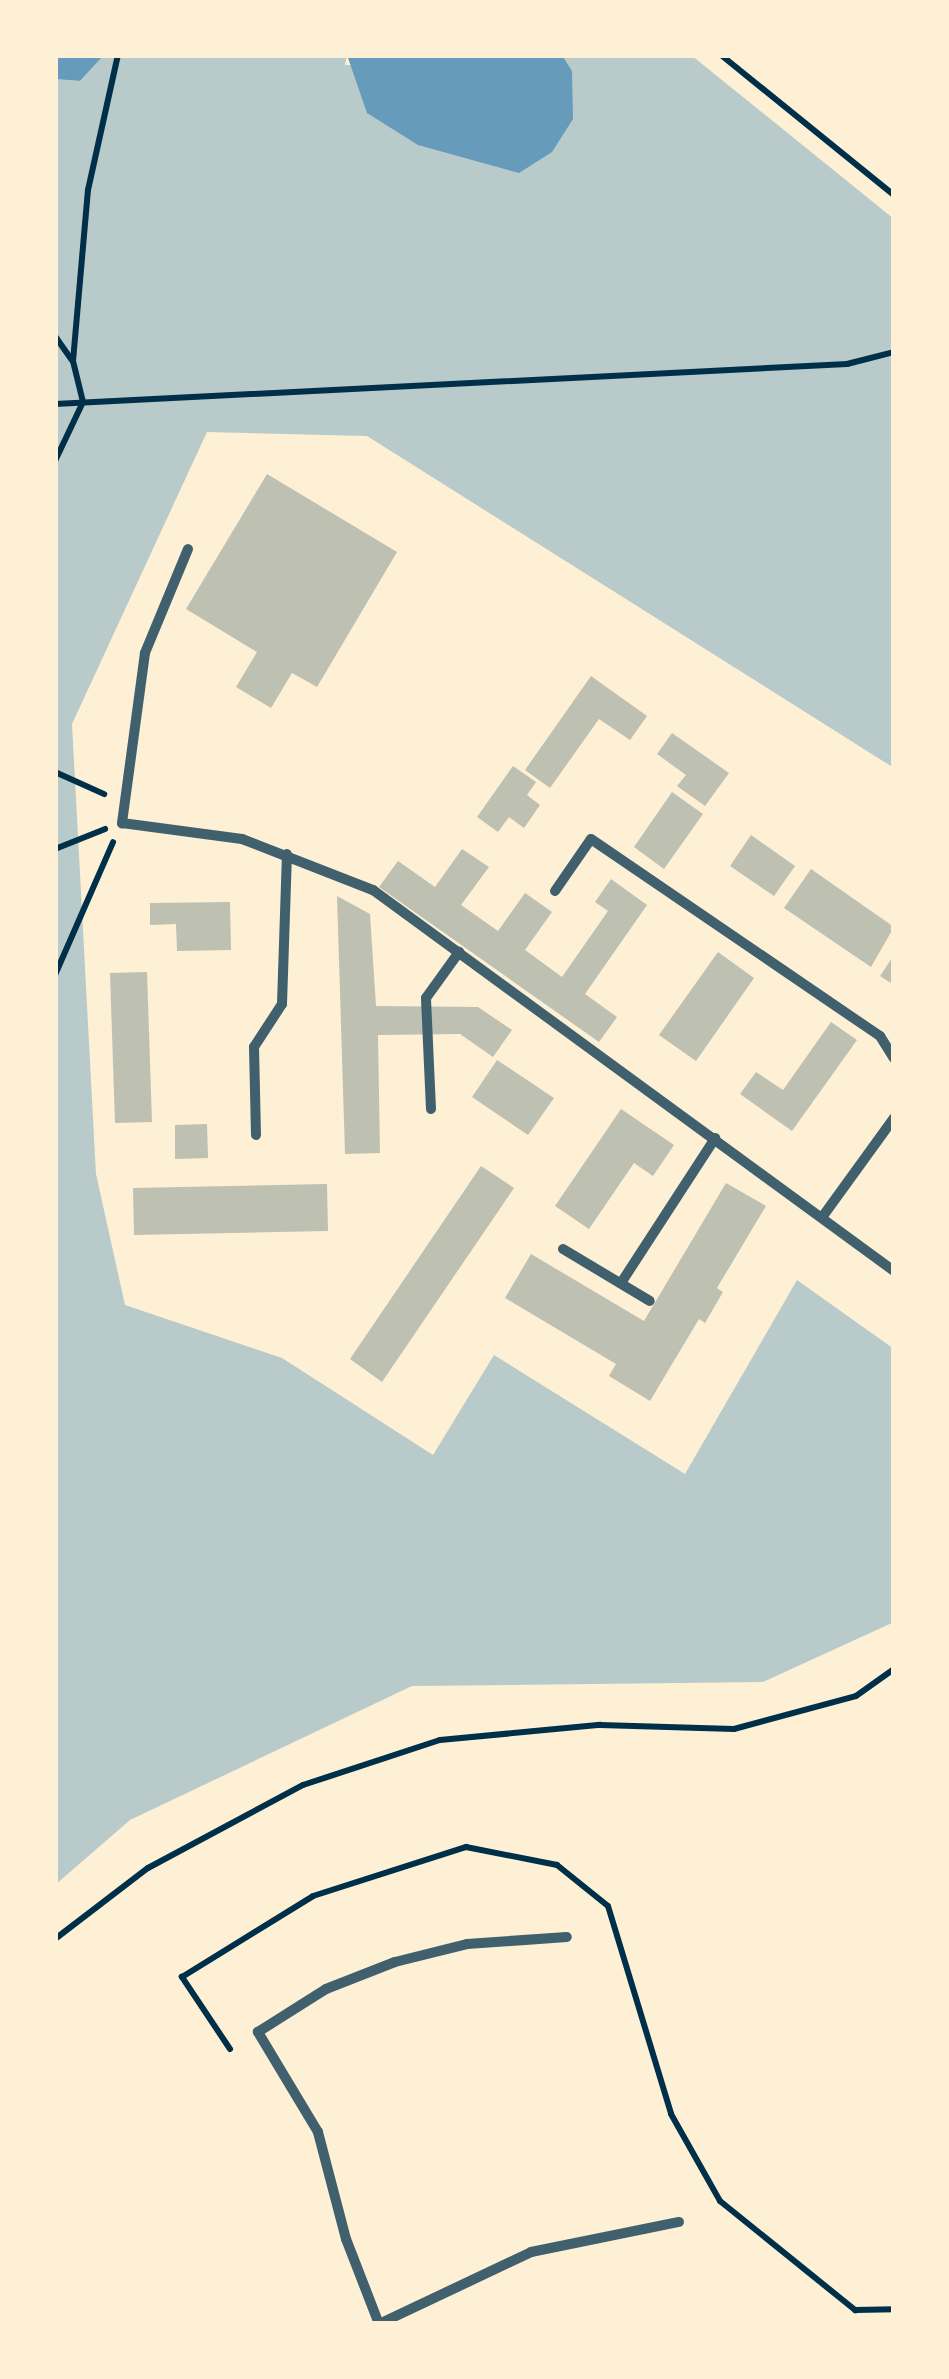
<!DOCTYPE html>
<html>
<head>
<meta charset="utf-8">
<style>
  body { margin:0 }
  #map { position:relative; width:949px; height:2379px; overflow:hidden; background:#fdf0d5; font-family:Merriweather,serif }
  div>[style] { position:absolute }
  [style*='--x'] { left:calc(var(--x)*1px); top:calc(var(--y)*1px); width:calc(var(--w)*1px); rotate:calc(var(--a)*1deg) }
  .green>* { inset:0; background:#b9caca }
  .water>* { inset:0; background:#669bbc }
  .building>* { inset:0; background:#bec0b2 }
  .path>* { height:6px; margin:-3px; padding:0 3px; transform-origin:3px; border-radius:3px; background:#003049 }
  .minor>* { height:10px; margin:-5px; padding:0 5px; transform-origin:5px; border-radius:5px; background:#3f606c }
  span { translate:-50% -50%; white-space:nowrap; text-align:center; line-height:1.15; -webkit-text-stroke:8px #fdf0d5; paint-order:stroke }
  .frame { position:absolute; inset:0; border:58px solid #fdf0d5; pointer-events:none }
</style>
</head>
<body>
<div id="map">
  <div class="green">
    <div style="clip-path:polygon(104px 55px,347px 55px,345px 65px,572px 72px,562px 55px,691px 55px,894px 219px,894px 768px,367px 436px,207px 432px,72px 724px,96px 1174px,125px 1305px,282px 1358px,433px 1455px,494px 1355px,685px 1474px,797px 1280px,894px 1349px,894px 1622px,763px 1682px,412px 1686px,130px 1820px,55px 1885px,55px 79px,80px 81px)"></div>
  </div>
  <div class="water">
    <div style="clip-path:polygon(55px 55px,104px 55px,80px 81px,55px 79px)"></div>
    <div style="clip-path:polygon(347px 55px,562px 55px,572px 71px,573px 119px,552px 152px,519px 173px,418px 145px,367px 113px)"></div>
  </div>
  <div class="building">
    <div style="clip-path:polygon(267px 474px,397px 552px,317px 687px,292px 673px,271px 708px,236px 687px,257px 652px,186px 609px)"></div>
    <div style="clip-path:polygon(591px 676px,647px 716px,630px 740px,599px 719px,550px 788px,525px 770px)"></div>
    <div style="clip-path:polygon(672px 733px,729px 773px,705px 806px,677px 786px,686px 775px,657px 754px)"></div>
    <div style="clip-path:polygon(513px 766px,536px 782px,527px 795px,540px 805px,524px 828px,509px 817px,498px 832px,477px 817px)"></div>
    <div style="clip-path:polygon(672px 792px,703px 814px,664px 869px,634px 847px)"></div>
    <div style="clip-path:polygon(751px 835px,795px 866px,774px 896px,730px 866px)"></div>
    <div style="clip-path:polygon(462px 849px,489px 867px,461px 905px,498px 931px,525px 893px,552px 912px,525px 950px,562px 977px,608px 911px,595px 902px,611px 879px,647px 905px,585px 994px,617px 1017px,599px 1042px,379px 887px,398px 861px,435px 887px)"></div>
    <div style="clip-path:polygon(811px 869px,894px 927px,871px 967px,784px 908px)"></div>
    <div style="clip-path:polygon(337px 896px,370px 914px,376px 1006px,478px 1007px,512px 1030px,493px 1057px,460px 1034px,378px 1035px,380px 1153px,345px 1154px)"></div>
    <div style="clip-path:polygon(230px 902px,231px 950px,177px 951px,176px 924px,150px 925px,150px 903px)"></div>
    <div style="clip-path:polygon(718px 952px,754px 978px,696px 1061px,659px 1035px)"></div>
    <div style="clip-path:polygon(894px 955px,894px 985px,880px 976px)"></div>
    <div style="clip-path:polygon(147px 972px,152px 1122px,115px 1123px,110px 973px)"></div>
    <div style="clip-path:polygon(831px 1022px,857px 1040px,792px 1131px,740px 1094px,756px 1072px,783px 1090px)"></div>
    <div style="clip-path:polygon(497px 1060px,554px 1098px,528px 1135px,472px 1097px)"></div>
    <div style="clip-path:polygon(621px 1109px,674px 1145px,653px 1176px,634px 1163px,589px 1229px,555px 1206px)"></div>
    <div style="clip-path:polygon(207px 1124px,208px 1158px,175px 1159px,175px 1125px)"></div>
    <div style="clip-path:polygon(481px 1166px,514px 1188px,382px 1382px,350px 1359px)"></div>
    <div style="clip-path:polygon(726px 1183px,766px 1206px,717px 1288px,723px 1292px,705px 1323px,699px 1319px,650px 1401px,609px 1376px,616px 1364px,505px 1298px,531px 1254px,644px 1321px)"></div>
    <div style="clip-path:polygon(327px 1184px,328px 1231px,134px 1235px,133px 1188px)"></div>
  </div>
  <div class="path">
    <div style="--x:721;--y:55;--w:223;--a:39"></div>
    <div style="--x:55;--y:336;--w:29;--a:55"></div>
    <div style="--x:55;--y:404;--w:793;--a:-2.89"></div>
    <div style="--x:847;--y:364;--w:49;--a:-14.3"></div>
    <div style="--x:55;--y:461;--w:65;--a:-64.6"></div>
    <div style="--x:83;--y:402;--w:42;--a:-103.7"></div>
    <div style="--x:73;--y:361;--w:172;--a:-85"></div>
    <div style="--x:88;--y:190;--w:138;--a:-77.5"></div>
    <div style="--x:55;--y:772;--w:54;--a:24.2"></div>
    <div style="--x:55;--y:849;--w:54;--a:-21.8"></div>
    <div style="--x:55;--y:975;--w:145;--a:-66.4"></div>
    <div style="--x:55;--y:1939;--w:117;--a:-37.4"></div>
    <div style="--x:148;--y:1868;--w:176;--a:-28.2"></div>
    <div style="--x:303;--y:1785;--w:144;--a:-18.2"></div>
    <div style="--x:440;--y:1740;--w:161;--a:-5.4"></div>
    <div style="--x:600;--y:1725;--w:134;--a:1.7"></div>
    <div style="--x:734;--y:1729;--w:126;--a:-15.1"></div>
    <div style="--x:856;--y:1696;--w:47;--a:-35.4"></div>
    <div style="--x:230;--y:2049;--w:87;--a:-123.7"></div>
    <div style="--x:182;--y:1977;--w:154;--a:-31.7"></div>
    <div style="--x:313;--y:1896;--w:161;--a:-17.8"></div>
    <div style="--x:466;--y:1847;--w:93;--a:11.2"></div>
    <div style="--x:557;--y:1865;--w:65;--a:38.8"></div>
    <div style="--x:608;--y:1906;--w:217;--a:73.1"></div>
    <div style="--x:671;--y:2114;--w:100;--a:60.6"></div>
    <div style="--x:720;--y:2201;--w:174;--a:38.9"></div>
    <div style="--x:855;--y:2310;--w:39;--a:-1"></div>
  </div>
  <div class="minor">
    <div style="--x:188;--y:549;--w:113;--a:112.5"></div>
    <div style="--x:145;--y:653;--w:172;--a:97.7"></div>
    <div style="--x:122;--y:823;--w:121;--a:7.6"></div>
    <div style="--x:242;--y:839;--w:141;--a:21.3"></div>
    <div style="--x:373;--y:890;--w:645;--a:36.18"></div>
    <div style="--x:555;--y:891;--w:63;--a:-55.3"></div>
    <div style="--x:591;--y:839;--w:350;--a:34.3"></div>
    <div style="--x:880;--y:1036;--w:26;--a:58"></div>
    <div style="--x:431;--y:1109;--w:111;--a:-92.6"></div>
    <div style="--x:426;--y:998;--w:57;--a:-54.3"></div>
    <div style="--x:256;--y:1135;--w:88;--a:-91.3"></div>
    <div style="--x:254;--y:1047;--w:51;--a:-56.9"></div>
    <div style="--x:282;--y:1004;--w:150;--a:-88.1"></div>
    <div style="--x:823;--y:1216;--w:121;--a:-54.1"></div>
    <div style="--x:563;--y:1249;--w:101;--a:30.9"></div>
    <div style="--x:621;--y:1283;--w:173;--a:-57"></div>
    <div style="--x:379;--y:2324;--w:91;--a:-111.2"></div>
    <div style="--x:346;--y:2239;--w:111;--a:-104.7"></div>
    <div style="--x:318;--y:2132;--w:117;--a:-121"></div>
    <div style="--x:258;--y:2032;--w:80;--a:-32.3"></div>
    <div style="--x:326;--y:1989;--w:74;--a:-21.4"></div>
    <div style="--x:395;--y:1962;--w:74;--a:-14"></div>
    <div style="--x:467;--y:1944;--w:100;--a:-4"></div>
    <div style="--x:379;--y:2324;--w:168;--a:-25.3"></div>
    <div style="--x:531;--y:2252;--w:151;--a:-11.5"></div>
  </div>
  <div class="frame"></div>
</div>
</body>
</html>
